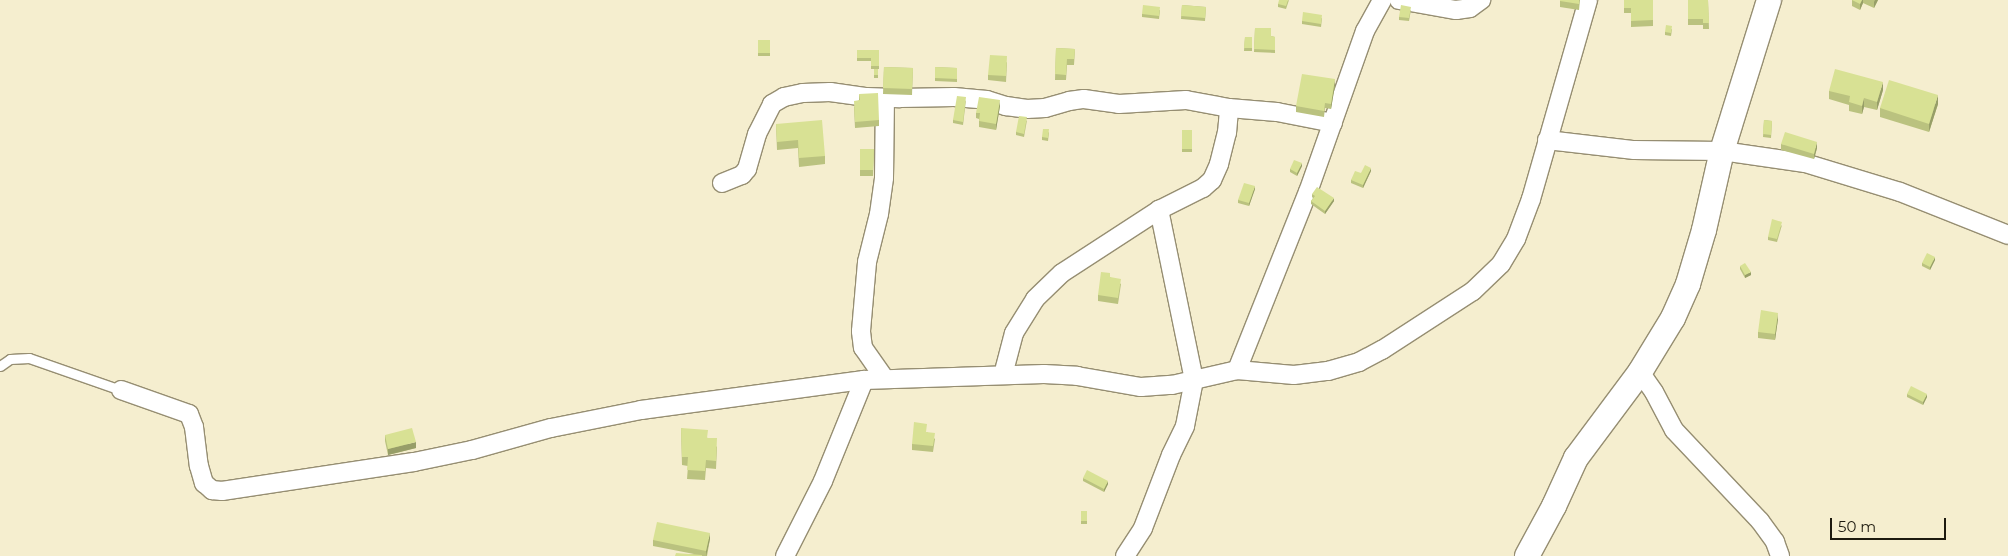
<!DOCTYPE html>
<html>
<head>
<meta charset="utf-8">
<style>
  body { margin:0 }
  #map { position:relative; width:2008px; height:556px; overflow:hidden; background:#f5eecf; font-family:Montserrat,sans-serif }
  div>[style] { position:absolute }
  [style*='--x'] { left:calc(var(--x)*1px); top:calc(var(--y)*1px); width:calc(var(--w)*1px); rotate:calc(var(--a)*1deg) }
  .roads { filter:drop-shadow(1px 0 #968e72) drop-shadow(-1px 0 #968e72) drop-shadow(0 1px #968e72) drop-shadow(0 -1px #968e72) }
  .lane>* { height:9px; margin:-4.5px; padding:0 4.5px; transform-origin:4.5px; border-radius:4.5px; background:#fff }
  .street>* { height:18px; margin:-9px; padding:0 9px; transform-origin:9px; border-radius:9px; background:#fff }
  .secondary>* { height:24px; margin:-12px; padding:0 12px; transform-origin:12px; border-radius:12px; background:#fff }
  .wall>* { inset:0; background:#bac27f }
  .shaded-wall>* { inset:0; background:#979e68 }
  .building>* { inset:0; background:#d8e194 }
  span { translate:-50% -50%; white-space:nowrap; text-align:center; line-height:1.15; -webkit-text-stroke:4px #f5eecf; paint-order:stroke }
  .scale { position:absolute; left:1830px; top:518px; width:116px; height:22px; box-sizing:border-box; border:2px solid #1d1a0f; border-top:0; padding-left:6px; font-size:15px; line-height:18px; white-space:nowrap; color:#1d1a0f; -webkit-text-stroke:4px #f5eecf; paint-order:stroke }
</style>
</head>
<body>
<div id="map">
  <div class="roads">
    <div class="lane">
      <div style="--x:0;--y:366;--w:12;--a:-35"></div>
      <div style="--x:10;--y:359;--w:19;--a:-3"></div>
      <div style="--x:29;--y:358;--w:97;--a:19.2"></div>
    </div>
    <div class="street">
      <div style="--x:1399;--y:0;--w:58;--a:10"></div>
      <div style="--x:1456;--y:10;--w:14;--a:-8"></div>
      <div style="--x:1470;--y:8;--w:14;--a:-36"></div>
      <div style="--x:1547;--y:140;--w:88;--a:6.6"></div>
      <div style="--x:1634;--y:150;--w:88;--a:0.7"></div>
      <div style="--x:1722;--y:151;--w:84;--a:8.2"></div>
      <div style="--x:1805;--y:163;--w:99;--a:17"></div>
      <div style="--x:1900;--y:192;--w:116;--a:21.7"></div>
      <div style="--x:722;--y:183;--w:22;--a:-22"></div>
      <div style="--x:742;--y:175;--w:8;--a:-50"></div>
      <div style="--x:747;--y:169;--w:36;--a:-74"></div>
      <div style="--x:757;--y:134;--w:34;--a:-63"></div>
      <div style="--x:772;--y:104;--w:14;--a:-30"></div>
      <div style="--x:784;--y:97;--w:19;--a:-12"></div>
      <div style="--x:803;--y:93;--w:27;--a:-2"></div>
      <div style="--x:830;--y:92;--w:37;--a:8"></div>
      <div style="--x:867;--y:97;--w:33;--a:2"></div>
      <div style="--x:900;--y:98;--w:54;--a:-1.1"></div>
      <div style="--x:954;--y:97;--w:33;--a:5"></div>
      <div style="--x:987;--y:100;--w:20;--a:18"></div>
      <div style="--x:1006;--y:106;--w:21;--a:8"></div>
      <div style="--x:1027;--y:109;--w:18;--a:-3"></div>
      <div style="--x:1045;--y:108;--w:25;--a:-16"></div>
      <div style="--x:1069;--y:101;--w:15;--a:-8"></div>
      <div style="--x:1084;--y:99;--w:35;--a:8"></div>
      <div style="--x:1119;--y:104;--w:67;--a:-3.4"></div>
      <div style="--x:1186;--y:100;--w:44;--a:10.5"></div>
      <div style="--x:1229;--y:108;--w:48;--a:4.8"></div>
      <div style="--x:1277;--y:112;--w:57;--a:11.1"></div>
      <div style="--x:1237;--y:370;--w:192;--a:-68.3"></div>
      <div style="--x:1308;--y:192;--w:171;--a:-70.5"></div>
      <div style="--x:1365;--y:31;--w:35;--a:-61"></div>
      <div style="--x:1640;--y:372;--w:24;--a:55"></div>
      <div style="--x:1654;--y:392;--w:43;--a:62.2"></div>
      <div style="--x:1674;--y:430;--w:125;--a:46.6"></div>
      <div style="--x:1760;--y:521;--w:26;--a:54"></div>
      <div style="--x:1775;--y:542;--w:15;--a:70"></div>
      <div style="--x:1003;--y:375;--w:43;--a:-75.3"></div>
      <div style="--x:1014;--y:333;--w:40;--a:-58"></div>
      <div style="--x:1035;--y:299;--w:37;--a:-44"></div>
      <div style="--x:1062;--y:273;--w:116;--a:-33"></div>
      <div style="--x:1159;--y:210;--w:49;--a:-26.6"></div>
      <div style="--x:1203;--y:188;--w:12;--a:-42"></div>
      <div style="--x:1212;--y:180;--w:17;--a:-66"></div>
      <div style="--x:1219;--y:164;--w:32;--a:-76"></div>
      <div style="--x:1227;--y:133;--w:25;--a:-85"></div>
      <div style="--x:885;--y:379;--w:38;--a:-125"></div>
      <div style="--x:863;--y:348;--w:17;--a:-97"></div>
      <div style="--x:861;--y:331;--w:69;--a:-85"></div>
      <div style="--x:867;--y:262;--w:49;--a:-76"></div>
      <div style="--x:879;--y:214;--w:36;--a:-82"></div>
      <div style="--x:884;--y:178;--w:80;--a:-89.3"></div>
      <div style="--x:121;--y:390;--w:72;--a:19.4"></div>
      <div style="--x:189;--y:414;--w:14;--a:69"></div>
      <div style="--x:194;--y:427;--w:39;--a:83"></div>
      <div style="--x:199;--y:466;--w:18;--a:74"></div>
      <div style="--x:204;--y:483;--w:11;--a:41"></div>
      <div style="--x:212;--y:490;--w:10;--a:6"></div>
      <div style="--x:222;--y:491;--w:194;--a:-8.6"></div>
      <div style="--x:414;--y:462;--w:59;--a:-11.7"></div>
      <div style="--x:472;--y:450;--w:82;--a:-15.6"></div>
      <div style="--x:551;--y:428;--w:92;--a:-11.3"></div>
      <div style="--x:641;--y:410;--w:225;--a:-7.7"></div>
      <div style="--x:864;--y:380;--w:180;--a:-1.9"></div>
      <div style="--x:1044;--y:374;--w:33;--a:3"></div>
      <div style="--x:1077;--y:376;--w:65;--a:9.8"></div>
      <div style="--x:1141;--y:387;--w:31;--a:-4"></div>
      <div style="--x:1172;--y:385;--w:67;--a:-13"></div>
      <div style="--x:1237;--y:370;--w:57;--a:5"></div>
      <div style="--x:1294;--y:375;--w:34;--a:-7"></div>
      <div style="--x:1328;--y:371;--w:32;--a:-16"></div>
      <div style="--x:1359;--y:362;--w:26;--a:-28"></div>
      <div style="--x:1382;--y:350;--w:108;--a:-33"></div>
      <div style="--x:1473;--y:291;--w:39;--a:-44"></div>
      <div style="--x:1501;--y:264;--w:29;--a:-59"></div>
      <div style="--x:1516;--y:239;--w:43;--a:-69.4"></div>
      <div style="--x:1531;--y:199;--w:207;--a:-74"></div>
      <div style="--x:785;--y:556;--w:84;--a:-63.1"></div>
      <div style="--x:823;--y:481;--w:109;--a:-67.9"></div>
      <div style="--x:1125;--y:556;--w:33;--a:-57"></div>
      <div style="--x:1143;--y:528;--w:78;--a:-69"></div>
      <div style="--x:1171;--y:455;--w:32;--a:-64"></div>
      <div style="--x:1185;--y:426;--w:47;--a:-78.9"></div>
      <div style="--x:1194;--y:380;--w:174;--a:-101.6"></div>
    </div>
    <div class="secondary">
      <div style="--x:1527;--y:556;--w:57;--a:-61.6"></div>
      <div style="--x:1554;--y:506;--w:53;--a:-65.4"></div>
      <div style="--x:1576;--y:458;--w:107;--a:-53.3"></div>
      <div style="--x:1640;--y:372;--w:63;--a:-58.6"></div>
      <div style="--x:1673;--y:318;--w:37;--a:-66"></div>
      <div style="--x:1688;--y:284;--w:56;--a:-73.5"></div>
      <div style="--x:1704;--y:230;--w:81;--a:-77.2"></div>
      <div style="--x:1722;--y:151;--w:158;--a:-72.7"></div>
    </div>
  </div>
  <div class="wall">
    <div style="clip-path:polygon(1289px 0,1286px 9px,1278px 7px,1278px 4px)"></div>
    <div style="clip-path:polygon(1560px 0,1580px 0,1579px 10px,1560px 7px)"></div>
    <div style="clip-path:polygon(1624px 0,1653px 0,1653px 26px,1631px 27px,1631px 13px,1624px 13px)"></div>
    <div style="clip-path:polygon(1688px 0,1708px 0,1709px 29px,1703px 29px,1703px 25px,1688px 25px)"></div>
    <div style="clip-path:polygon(1852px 0,1878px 0,1874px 8px,1863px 3px,1860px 10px,1852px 6px)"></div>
    <div style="clip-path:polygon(1182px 5px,1206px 7px,1205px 21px,1181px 19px)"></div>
    <div style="clip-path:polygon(1160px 10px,1159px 19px,1142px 17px,1142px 14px)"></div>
    <div style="clip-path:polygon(1411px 10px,1409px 21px,1399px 20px,1399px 17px)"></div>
    <div style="clip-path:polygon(1322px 18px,1321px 27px,1302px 24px,1302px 21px)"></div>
    <div style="clip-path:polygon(1255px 28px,1271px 36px,1275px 37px,1275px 53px,1254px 52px)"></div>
    <div style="clip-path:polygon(1672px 29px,1671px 36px,1665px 35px,1665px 32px)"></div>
    <div style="clip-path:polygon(1245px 37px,1252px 37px,1252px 51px,1244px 51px)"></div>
    <div style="clip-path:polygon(758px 40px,770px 40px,770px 56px,758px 56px)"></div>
    <div style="clip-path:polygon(1056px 48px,1075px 49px,1074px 65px,1067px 65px,1066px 80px,1055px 80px)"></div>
    <div style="clip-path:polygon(857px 50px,879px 50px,879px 69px,871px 69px,871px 61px,857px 61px)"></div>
    <div style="clip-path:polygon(1007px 62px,1006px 82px,988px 80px,988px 75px)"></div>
    <div style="clip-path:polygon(884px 67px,913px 68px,912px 95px,883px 94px)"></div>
    <div style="clip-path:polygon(935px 67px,957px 68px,957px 82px,935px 81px)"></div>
    <div style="clip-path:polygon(874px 69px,878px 69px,878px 78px,874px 78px)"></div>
    <div style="clip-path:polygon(1335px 85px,1331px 109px,1325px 108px,1324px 117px,1296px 112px,1296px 106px)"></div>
    <div style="clip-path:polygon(1883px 90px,1877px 110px,1864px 107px,1862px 114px,1849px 111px,1849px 105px,1829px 99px,1829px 91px)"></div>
    <div style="clip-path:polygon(859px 94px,879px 120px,879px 126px,855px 128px,854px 107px,859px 100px)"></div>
    <div style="clip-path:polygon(966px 100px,963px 125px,953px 123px,953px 120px)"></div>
    <div style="clip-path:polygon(1938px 104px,1929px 132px,1880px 117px,1880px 108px)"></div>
    <div style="clip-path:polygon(1000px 106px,996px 130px,979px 127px,979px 119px,976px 118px,976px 113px)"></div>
    <div style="clip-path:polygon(1027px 120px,1024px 137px,1016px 135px,1016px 132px)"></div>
    <div style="clip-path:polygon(1764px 120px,1772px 121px,1771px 138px,1763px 137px)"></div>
    <div style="clip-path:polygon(776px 124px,825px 156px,825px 164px,799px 167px,798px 148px,777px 150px)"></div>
    <div style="clip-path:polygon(1182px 130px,1192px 130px,1192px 152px,1182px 152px)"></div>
    <div style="clip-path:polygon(1049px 132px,1048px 141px,1042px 140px,1042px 137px)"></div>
    <div style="clip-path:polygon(1781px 144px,1817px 148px,1814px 159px,1781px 150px)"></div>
    <div style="clip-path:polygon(860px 149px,874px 149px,873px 176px,860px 176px)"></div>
    <div style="clip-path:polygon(1302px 166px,1297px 176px,1290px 172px,1290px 169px)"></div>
    <div style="clip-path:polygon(1371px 171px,1363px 188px,1351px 183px,1351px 180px,1361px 173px)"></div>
    <div style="clip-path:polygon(1255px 189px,1249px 206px,1238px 203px,1238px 200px)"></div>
    <div style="clip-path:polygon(1312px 194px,1334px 201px,1325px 214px,1311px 204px,1311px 201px,1313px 198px,1312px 197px)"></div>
    <div style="clip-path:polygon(1782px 225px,1777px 242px,1768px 240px,1768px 237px)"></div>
    <div style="clip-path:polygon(1935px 260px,1930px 270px,1922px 266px,1922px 263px)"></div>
    <div style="clip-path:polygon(1740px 266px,1751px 275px,1745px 278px,1740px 269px)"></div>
    <div style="clip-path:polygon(1110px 277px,1121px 284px,1118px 304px,1098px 301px,1098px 295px)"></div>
    <div style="clip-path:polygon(1778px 319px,1775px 340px,1758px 338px,1758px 332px)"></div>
    <div style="clip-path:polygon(1907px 394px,1927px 397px,1923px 405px,1907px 397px)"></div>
    <div style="clip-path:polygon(681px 428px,708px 438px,717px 447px,716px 469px,706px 468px,705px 480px,687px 479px,688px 466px,682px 465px)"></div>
    <div style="clip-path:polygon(927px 432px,935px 439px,933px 452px,912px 450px,912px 444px)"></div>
    <div style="clip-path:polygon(385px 435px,416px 448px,388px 455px,385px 441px)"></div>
    <div style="clip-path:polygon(1083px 478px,1108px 484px,1104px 492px,1083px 481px)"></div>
    <div style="clip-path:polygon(1081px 511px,1087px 511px,1087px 524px,1081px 524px)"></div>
    <div style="clip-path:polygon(710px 539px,707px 556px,675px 556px,694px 554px,653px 546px,653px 540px)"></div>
  </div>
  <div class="shaded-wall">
    <div style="clip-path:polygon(1862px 0,1863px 0,1863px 3px,1860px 10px,1860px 4px)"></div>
    <div style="clip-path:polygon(1875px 0,1878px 0,1874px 8px,1874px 2px)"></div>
    <div style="clip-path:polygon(1335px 79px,1335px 85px,1331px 109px,1331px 104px)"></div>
    <div style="clip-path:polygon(1883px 82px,1883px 90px,1877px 110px,1877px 102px)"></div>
    <div style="clip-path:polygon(1938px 95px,1938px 104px,1929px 132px,1929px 124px)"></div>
    <div style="clip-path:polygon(1864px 98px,1864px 107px,1862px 114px,1862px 106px)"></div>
    <div style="clip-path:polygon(1000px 100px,1000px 106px,996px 130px,996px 124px)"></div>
    <div style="clip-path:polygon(1817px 142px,1817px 148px,1814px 159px,1814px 154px)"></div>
    <div style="clip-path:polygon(1302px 163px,1302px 166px,1297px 176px,1297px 173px)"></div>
    <div style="clip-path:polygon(1371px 168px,1371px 171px,1363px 188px,1363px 185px)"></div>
    <div style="clip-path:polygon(1255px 186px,1255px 189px,1249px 206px,1249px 203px)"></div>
    <div style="clip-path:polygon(1334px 198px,1334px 201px,1325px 214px,1325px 211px)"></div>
    <div style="clip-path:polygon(1935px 257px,1935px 260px,1930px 270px,1930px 267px)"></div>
    <div style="clip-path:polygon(1751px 272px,1751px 275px,1745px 278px,1745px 275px)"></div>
    <div style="clip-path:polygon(1778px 313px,1778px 319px,1775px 340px,1775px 334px)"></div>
    <div style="clip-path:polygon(1927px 394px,1927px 397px,1923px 405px,1923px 402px)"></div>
    <div style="clip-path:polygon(416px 442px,416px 448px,388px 455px,388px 449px)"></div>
    <div style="clip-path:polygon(1108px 481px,1108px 484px,1104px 492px,1104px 489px)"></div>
    <div style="clip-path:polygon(710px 533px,710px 539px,706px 556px,706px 551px)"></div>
  </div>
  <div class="building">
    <div style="clip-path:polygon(1279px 0,1288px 0,1286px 6px,1278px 4px)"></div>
    <div style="clip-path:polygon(1560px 0,1579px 0,1579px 4px,1560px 1px)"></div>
    <div style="clip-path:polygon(1624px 0,1653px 0,1653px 20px,1631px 21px,1631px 8px,1624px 8px)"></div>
    <div style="clip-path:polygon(1688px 0,1708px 0,1709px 23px,1703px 23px,1703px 19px,1688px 19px)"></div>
    <div style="clip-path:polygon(1852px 0,1862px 0,1860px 4px)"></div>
    <div style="clip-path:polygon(1143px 5px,1160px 7px,1159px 16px,1142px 14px)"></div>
    <div style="clip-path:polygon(1182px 5px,1206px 7px,1205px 18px,1181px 16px)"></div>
    <div style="clip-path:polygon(1401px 5px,1411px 7px,1409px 18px,1399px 17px)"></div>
    <div style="clip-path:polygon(1303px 12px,1322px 15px,1321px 24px,1302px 21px)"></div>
    <div style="clip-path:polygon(1666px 25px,1672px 26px,1671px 33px,1665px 32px)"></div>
    <div style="clip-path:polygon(1255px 28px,1271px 28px,1271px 36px,1275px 37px,1275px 50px,1254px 49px)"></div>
    <div style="clip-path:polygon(1245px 37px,1252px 37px,1252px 48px,1244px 48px)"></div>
    <div style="clip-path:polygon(758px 40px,770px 40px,770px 53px,758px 53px)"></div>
    <div style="clip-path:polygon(1056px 48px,1075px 49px,1074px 59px,1067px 59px,1066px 75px,1055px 74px)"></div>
    <div style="clip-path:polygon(857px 50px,879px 50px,879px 66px,871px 66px,871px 58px,857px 58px)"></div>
    <div style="clip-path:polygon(990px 55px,1007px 56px,1006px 76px,988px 75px)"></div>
    <div style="clip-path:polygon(884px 67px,913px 68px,912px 89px,883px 88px)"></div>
    <div style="clip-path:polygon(935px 67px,957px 68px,957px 79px,935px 78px)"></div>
    <div style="clip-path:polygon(874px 69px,878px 69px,878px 75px,874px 75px)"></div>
    <div style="clip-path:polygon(1835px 69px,1883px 82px,1877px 102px,1864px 98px,1862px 106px,1849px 102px,1850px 96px,1829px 91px)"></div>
    <div style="clip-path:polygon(1302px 74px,1335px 79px,1331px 104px,1325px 103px,1324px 111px,1296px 106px)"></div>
    <div style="clip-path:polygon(1889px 80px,1938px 95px,1929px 124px,1880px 108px)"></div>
    <div style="clip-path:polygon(878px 93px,879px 120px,855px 122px,854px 101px,860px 100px,859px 94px)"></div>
    <div style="clip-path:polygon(957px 96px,966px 97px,963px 122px,953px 120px)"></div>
    <div style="clip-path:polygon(979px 97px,1000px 100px,996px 124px,979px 121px,980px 113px,976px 113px)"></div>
    <div style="clip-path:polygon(1019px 116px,1027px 117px,1024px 134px,1016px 132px)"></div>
    <div style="clip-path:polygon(822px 120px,825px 156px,799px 158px,798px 140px,777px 142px,776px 124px)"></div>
    <div style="clip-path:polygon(1764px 120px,1772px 121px,1771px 135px,1763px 134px)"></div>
    <div style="clip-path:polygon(1043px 129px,1049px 129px,1048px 138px,1042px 137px)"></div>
    <div style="clip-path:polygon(1182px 130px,1192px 130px,1192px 149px,1182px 149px)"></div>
    <div style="clip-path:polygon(1785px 132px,1817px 142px,1814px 154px,1781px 144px)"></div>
    <div style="clip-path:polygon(860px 149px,874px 149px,873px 170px,860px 170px)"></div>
    <div style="clip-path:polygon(1294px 160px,1302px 163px,1297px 173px,1290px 169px)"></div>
    <div style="clip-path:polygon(1365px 165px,1371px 168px,1363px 185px,1351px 180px,1355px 171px,1361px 173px)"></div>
    <div style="clip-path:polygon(1244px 183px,1255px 186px,1249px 203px,1238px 200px)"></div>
    <div style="clip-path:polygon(1317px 187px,1334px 198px,1325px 211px,1311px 201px,1315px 196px,1312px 194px)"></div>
    <div style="clip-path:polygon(1772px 219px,1782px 222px,1777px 239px,1768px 237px)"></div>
    <div style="clip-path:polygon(1927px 253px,1935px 257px,1930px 267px,1922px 263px)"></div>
    <div style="clip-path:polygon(1745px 263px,1751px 272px,1745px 275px,1740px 266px)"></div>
    <div style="clip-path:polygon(1101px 272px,1110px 273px,1110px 277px,1121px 279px,1118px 298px,1098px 295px)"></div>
    <div style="clip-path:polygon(1761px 310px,1778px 313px,1775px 334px,1758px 332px)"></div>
    <div style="clip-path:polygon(1911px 386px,1927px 394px,1923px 402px,1907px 394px)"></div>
    <div style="clip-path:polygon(914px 422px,927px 424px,926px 432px,935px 433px,933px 446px,912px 444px)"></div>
    <div style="clip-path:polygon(412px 428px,416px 442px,388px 449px,385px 435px)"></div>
    <div style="clip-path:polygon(681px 428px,708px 430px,707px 438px,717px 438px,716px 461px,706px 460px,705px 471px,687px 470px,688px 457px,682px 457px)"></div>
    <div style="clip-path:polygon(1087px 470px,1108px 481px,1104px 489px,1083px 478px)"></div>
    <div style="clip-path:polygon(1081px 511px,1087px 511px,1087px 521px,1081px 521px)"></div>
    <div style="clip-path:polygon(657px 522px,710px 533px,706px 551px,653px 540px)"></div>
    <div style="clip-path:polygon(676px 553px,702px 555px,702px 556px,675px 556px)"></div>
  </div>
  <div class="scale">50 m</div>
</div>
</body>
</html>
